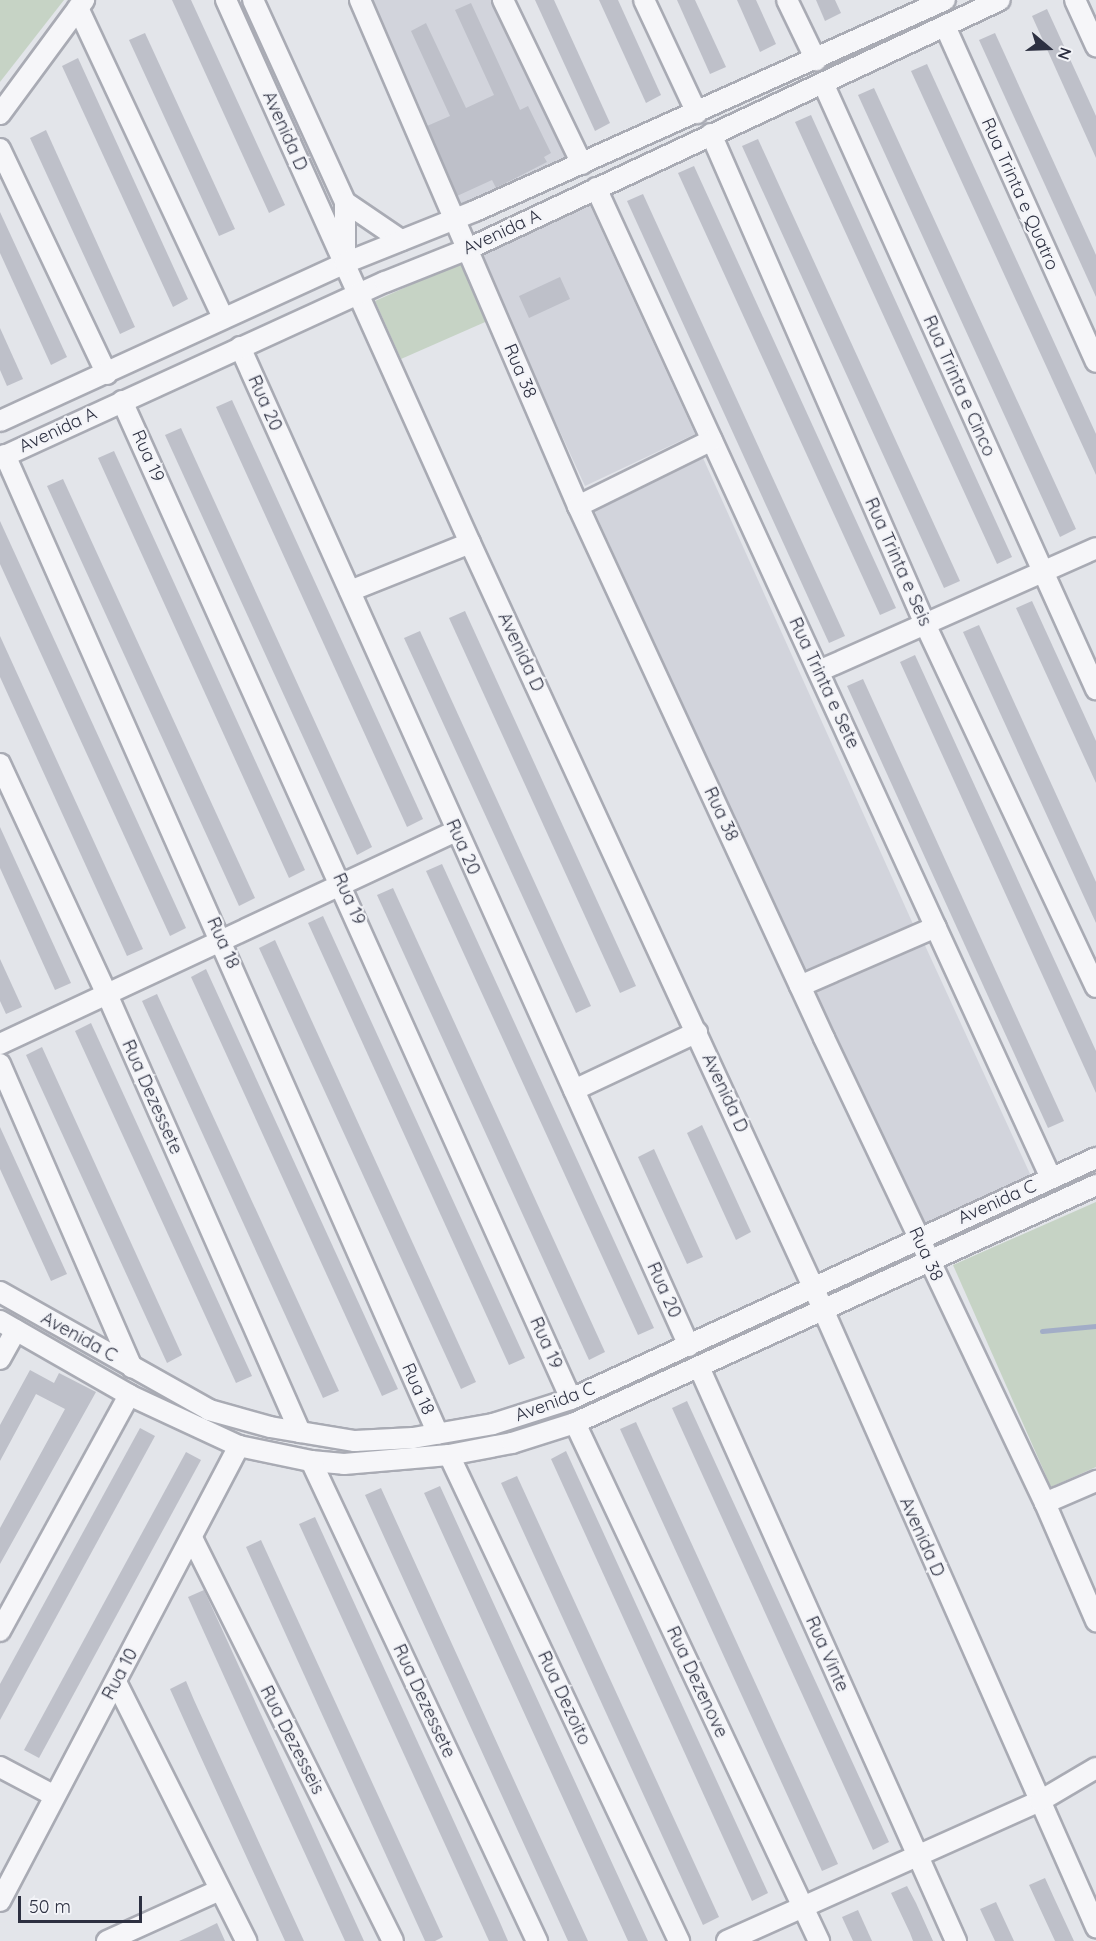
<!DOCTYPE html>
<html>
<head>
<meta charset="utf-8">
<style>
  body { margin:0 }
  #map { position:relative; width:1096px; height:1941px; overflow:hidden; background:#e3e5ea; font-family:Quicksand,sans-serif }
  div>[style] { position:absolute }
  [style*='--x'] { left:calc(var(--x)*1px); top:calc(var(--y)*1px); width:calc(var(--w)*1px); rotate:calc(var(--a)*1deg) }
  .built>* { inset:0; background:#d2d4dc }
  .green>* { inset:0; background:#c6d3c5 }
  .stream>* { height:5px; margin:-2.5px; padding:0 2.5px; transform-origin:2.5px; border-radius:2.5px; background:#a2adc7 }
  .building>* { inset:0; background:#bec0c9 }
  .roads { filter:drop-shadow(2px 0 #a9abb4) drop-shadow(-2px 0 #a9abb4) drop-shadow(0 2px #a9abb4) drop-shadow(0 -2px #a9abb4) }
  .minor>* { height:20px; margin:-10px; padding:0 10px; transform-origin:10px; border-radius:10px; background:#f6f6f9 }
  span { translate:-50% -50%; white-space:nowrap; text-align:center; line-height:1.15; -webkit-text-stroke:4.5px #f3f4f8; paint-order:stroke }
  .street-label { font-size:18px; color:#2d3041 }
  .north { position:absolute; left:1018px; top:18px; width:60px; height:60px; -webkit-text-stroke:4px #f3f4f8; paint-order:stroke; rotate:109deg; font-size:16px; font-weight:700; line-height:24px; text-align:center; color:#2d3041 }
  .north::after { content:''; display:block; margin:auto; width:21px; height:27px; background:#2d3041; clip-path:polygon(50% 0,100% 100%,50% 72%,0 100%) }
  .scale { position:absolute; left:18px; top:1896px; width:124px; height:27px; box-sizing:border-box; border:3px solid #2d3041; border-top:0; padding-left:8px; font-size:18px; line-height:21px; white-space:nowrap; color:#2d3041; -webkit-text-stroke:4px #f3f4f8; paint-order:stroke }
</style>
</head>
<body>
<div id="map">
  <div class="built">
    <div style="clip-path:polygon(362px 0,496px 0,570px 160px,460px 212px)"></div>
    <div style="clip-path:polygon(586px 197px,695px 434px,585px 486px,476px 249px)"></div>
    <div style="clip-path:polygon(703px 458px,913px 924px,804px 976px,594px 510px)"></div>
    <div style="clip-path:polygon(922px 939px,1031px 1176px,922px 1227px,813px 990px)"></div>
  </div>
  <div class="green">
    <div style="clip-path:polygon(0 0,64px 0,0 82px)"></div>
    <div style="clip-path:polygon(466px 260px,492px 319px,401px 359px,375px 301px)"></div>
    <div style="clip-path:polygon(1096px 1202px,1096px 1467px,1051px 1487px,953px 1265px)"></div>
  </div>
  <div class="stream">
    <div style="--x:1042;--y:1331;--w:54;--a:-5.3"></div>
  </div>
  <div class="building">
    <div style="clip-path:polygon(172px 0,191px 0,285px 205px,269px 213px)"></div>
    <div style="clip-path:polygon(535px 0,554px 0,610px 123px,595px 131px)"></div>
    <div style="clip-path:polygon(599px 0,618px 0,661px 95px,646px 103px)"></div>
    <div style="clip-path:polygon(677px 0,695px 0,726px 67px,710px 74px)"></div>
    <div style="clip-path:polygon(737px 0,756px 0,776px 44px,760px 52px)"></div>
    <div style="clip-path:polygon(816px 0,835px 0,841px 13px,825px 21px)"></div>
    <div style="clip-path:polygon(471px 3px,520px 110px,528px 106px,551px 153px,544px 157px,547px 162px,496px 188px,492px 180px,457px 196px,427px 126px,450px 116px,411px 31px,426px 23px,466px 108px,494px 95px,455px 10px)"></div>
    <div style="clip-path:polygon(1047px 9px,1096px 116px,1096px 158px,1032px 16px)"></div>
    <div style="clip-path:polygon(145px 33px,235px 229px,219px 236px,129px 40px)"></div>
    <div style="clip-path:polygon(995px 33px,1096px 255px,1096px 297px,979px 40px)"></div>
    <div style="clip-path:polygon(78px 58px,188px 299px,173px 307px,62px 66px)"></div>
    <div style="clip-path:polygon(927px 64px,1096px 434px,1096px 475px,911px 71px)"></div>
    <div style="clip-path:polygon(874px 88px,1076px 529px,1060px 537px,858px 95px)"></div>
    <div style="clip-path:polygon(811px 115px,1012px 557px,997px 564px,795px 122px)"></div>
    <div style="clip-path:polygon(46px 130px,135px 327px,120px 334px,30px 138px)"></div>
    <div style="clip-path:polygon(758px 139px,960px 581px,944px 588px,742px 146px)"></div>
    <div style="clip-path:polygon(694px 166px,896px 608px,880px 615px,678px 173px)"></div>
    <div style="clip-path:polygon(643px 194px,845px 636px,829px 643px,627px 201px)"></div>
    <div style="clip-path:polygon(0 212px,67px 357px,51px 365px,0 253px)"></div>
    <div style="clip-path:polygon(560px 277px,570px 299px,529px 318px,519px 296px)"></div>
    <div style="clip-path:polygon(0 328px,23px 379px,7px 386px,0 370px)"></div>
    <div style="clip-path:polygon(232px 400px,423px 819px,407px 827px,216px 407px)"></div>
    <div style="clip-path:polygon(181px 428px,372px 847px,357px 855px,165px 435px)"></div>
    <div style="clip-path:polygon(114px 451px,305px 870px,289px 878px,98px 458px)"></div>
    <div style="clip-path:polygon(63px 479px,255px 898px,239px 906px,47px 486px)"></div>
    <div style="clip-path:polygon(0 521px,186px 928px,170px 936px,0 564px)"></div>
    <div style="clip-path:polygon(1032px 601px,1096px 741px,1096px 783px,1016px 608px)"></div>
    <div style="clip-path:polygon(465px 611px,636px 986px,620px 993px,449px 618px)"></div>
    <div style="clip-path:polygon(979px 625px,1096px 882px,1096px 923px,963px 632px)"></div>
    <div style="clip-path:polygon(420px 631px,591px 1006px,576px 1013px,404px 638px)"></div>
    <div style="clip-path:polygon(0 636px,143px 949px,127px 956px,0 677px)"></div>
    <div style="clip-path:polygon(915px 655px,1096px 1051px,1096px 1093px,900px 662px)"></div>
    <div style="clip-path:polygon(863px 679px,1064px 1121px,1048px 1128px,847px 686px)"></div>
    <div style="clip-path:polygon(0 827px,71px 983px,55px 990px,0 868px)"></div>
    <div style="clip-path:polygon(442px 864px,654px 1328px,638px 1335px,426px 871px)"></div>
    <div style="clip-path:polygon(393px 888px,605px 1352px,589px 1360px,377px 895px)"></div>
    <div style="clip-path:polygon(323px 916px,525px 1358px,509px 1365px,308px 923px)"></div>
    <div style="clip-path:polygon(275px 940px,476px 1382px,461px 1389px,259px 948px)"></div>
    <div style="clip-path:polygon(0 959px,22px 1007px,6px 1014px,0 1001px)"></div>
    <div style="clip-path:polygon(206px 969px,398px 1389px,382px 1396px,191px 977px)"></div>
    <div style="clip-path:polygon(157px 994px,339px 1391px,323px 1398px,142px 1001px)"></div>
    <div style="clip-path:polygon(91px 1023px,252px 1376px,236px 1383px,75px 1031px)"></div>
    <div style="clip-path:polygon(42px 1047px,182px 1355px,167px 1363px,26px 1055px)"></div>
    <div style="clip-path:polygon(702px 1125px,751px 1232px,736px 1240px,687px 1133px)"></div>
    <div style="clip-path:polygon(0 1127px,67px 1274px,51px 1281px,0 1169px)"></div>
    <div style="clip-path:polygon(654px 1149px,703px 1257px,687px 1264px,638px 1157px)"></div>
    <div style="clip-path:polygon(30px 1370px,54px 1383px,59px 1373px,96px 1392px,0 1564px,0 1528px,65px 1409px,36px 1394px,0 1461px,0 1425px)"></div>
    <div style="clip-path:polygon(687px 1401px,889px 1842px,873px 1850px,672px 1408px)"></div>
    <div style="clip-path:polygon(636px 1422px,838px 1864px,822px 1871px,620px 1429px)"></div>
    <div style="clip-path:polygon(140px 1428px,155px 1436px,0 1720px,0 1684px)"></div>
    <div style="clip-path:polygon(566px 1451px,768px 1893px,752px 1901px,551px 1459px)"></div>
    <div style="clip-path:polygon(186px 1452px,201px 1460px,39px 1758px,24px 1750px)"></div>
    <div style="clip-path:polygon(517px 1476px,719px 1917px,703px 1925px,501px 1483px)"></div>
    <div style="clip-path:polygon(440px 1486px,613px 1865px,648px 1941px,628px 1941px,556px 1783px,424px 1493px)"></div>
    <div style="clip-path:polygon(381px 1488px,523px 1800px,588px 1941px,568px 1941px,497px 1785px,365px 1495px)"></div>
    <div style="clip-path:polygon(315px 1517px,498px 1918px,508px 1941px,489px 1941px,299px 1524px)"></div>
    <div style="clip-path:polygon(261px 1540px,443px 1937px,435px 1941px,425px 1941px,246px 1547px)"></div>
    <div style="clip-path:polygon(204px 1590px,296px 1791px,364px 1941px,345px 1941px,247px 1727px,188px 1597px)"></div>
    <div style="clip-path:polygon(186px 1681px,194px 1700px,304px 1941px,285px 1941px,198px 1751px,170px 1689px)"></div>
    <div style="clip-path:polygon(1045px 1878px,1055px 1900px,1074px 1941px,1055px 1941px,1029px 1885px)"></div>
    <div style="clip-path:polygon(907px 1886px,916px 1903px,933px 1941px,913px 1941px,910px 1933px,891px 1893px)"></div>
    <div style="clip-path:polygon(996px 1902px,1014px 1941px,995px 1941px,980px 1909px)"></div>
    <div style="clip-path:polygon(858px 1910px,872px 1941px,853px 1941px,842px 1917px)"></div>
    <div style="clip-path:polygon(217px 1923px,225px 1941px,179px 1941px,199px 1932px)"></div>
  </div>
  <div class="roads">
    <div class="minor">
      <div style="--x:226;--y:0;--w:595;--a:65.8"></div>
      <div style="--x:470;--y:543;--w:821;--a:65.24"></div>
      <div style="--x:814;--y:1289;--w:698;--a:66.15"></div>
      <div style="--x:253;--y:0;--w:222;--a:65.5"></div>
      <div style="--x:345;--y:202;--w:55;--a:90"></div>
      <div style="--x:360;--y:0;--w:551;--a:66.69"></div>
      <div style="--x:578;--y:506;--w:586;--a:65.18"></div>
      <div style="--x:824;--y:1038;--w:515;--a:64.58"></div>
      <div style="--x:1045;--y:1503;--w:129;--a:66.6"></div>
      <div style="--x:503;--y:0;--w:182;--a:64.3"></div>
      <div style="--x:644;--y:0;--w:125;--a:64.9"></div>
      <div style="--x:787;--y:0;--w:67;--a:64.2"></div>
      <div style="--x:1075;--y:0;--w:51;--a:65.5"></div>
      <div style="--x:78;--y:8;--w:342;--a:64.9"></div>
      <div style="--x:945;--y:26;--w:368;--a:65.8"></div>
      <div style="--x:823;--y:83;--w:665;--a:65.75"></div>
      <div style="--x:0;--y:114;--w:142;--a:-53.6"></div>
      <div style="--x:711;--y:134;--w:535;--a:66.41"></div>
      <div style="--x:925;--y:624;--w:401;--a:64.8"></div>
      <div style="--x:0;--y:149;--w:249;--a:64.6"></div>
      <div style="--x:596;--y:188;--w:1090;--a:65.32"></div>
      <div style="--x:345;--y:202;--w:68;--a:34.2"></div>
      <div style="--x:240;--y:347;--w:1095;--a:65.8"></div>
      <div style="--x:122;--y:401;--w:1094;--a:65.78"></div>
      <div style="--x:0;--y:421;--w:379;--a:-24.6"></div>
      <div style="--x:345;--y:263;--w:140;--a:-21.8"></div>
      <div style="--x:475;--y:211;--w:515;--a:-24.18"></div>
      <div style="--x:5;--y:455;--w:1070;--a:66.14"></div>
      <div style="--x:0;--y:458;--w:423;--a:-24.6"></div>
      <div style="--x:385;--y:282;--w:89;--a:-21.7"></div>
      <div style="--x:468;--y:249;--w:587;--a:-25.08"></div>
      <div style="--x:578;--y:506;--w:149;--a:-26.2"></div>
      <div style="--x:350;--y:591;--w:129;--a:-21.8"></div>
      <div style="--x:819;--y:671;--w:303;--a:-23.9"></div>
      <div style="--x:0;--y:764;--w:251;--a:65.1"></div>
      <div style="--x:106;--y:992;--w:481;--a:66.2"></div>
      <div style="--x:800;--y:986;--w:148;--a:-23.5"></div>
      <div style="--x:0;--y:1044;--w:503;--a:-25.04"></div>
      <div style="--x:0;--y:1064;--w:331;--a:66.5"></div>
      <div style="--x:574;--y:1090;--w:136;--a:-25.2"></div>
      <div style="--x:0;--y:1292;--w:240;--a:29.4"></div>
      <div style="--x:209;--y:1410;--w:63;--a:15.6"></div>
      <div style="--x:270;--y:1427;--w:86;--a:9.4"></div>
      <div style="--x:355;--y:1441;--w:58;--a:-3"></div>
      <div style="--x:413;--y:1438;--w:81;--a:-9.9"></div>
      <div style="--x:493;--y:1424;--w:82;--a:-17.8"></div>
      <div style="--x:571;--y:1399;--w:578;--a:-24.66"></div>
      <div style="--x:0;--y:1321;--w:149;--a:29.8"></div>
      <div style="--x:129;--y:1395;--w:121;--a:24.9"></div>
      <div style="--x:239;--y:1446;--w:74;--a:11.8"></div>
      <div style="--x:311;--y:1461;--w:33;--a:5"></div>
      <div style="--x:344;--y:1464;--w:105;--a:-4.9"></div>
      <div style="--x:449;--y:1455;--w:64;--a:-10.8"></div>
      <div style="--x:512;--y:1443;--w:66;--a:-17.6"></div>
      <div style="--x:575;--y:1423;--w:573;--a:-24.55"></div>
      <div style="--x:0;--y:1359;--w:33;--a:-61"></div>
      <div style="--x:699;--y:1367;--w:629;--a:65.88"></div>
      <div style="--x:575;--y:1423;--w:573;--a:64.78"></div>
      <div style="--x:449;--y:1455;--w:538;--a:64.67"></div>
      <div style="--x:311;--y:1461;--w:531;--a:64.79"></div>
      <div style="--x:1045;--y:1503;--w:56;--a:-23.3"></div>
      <div style="--x:192;--y:1538;--w:450;--a:63.5"></div>
      <div style="--x:0;--y:1631;--w:269;--a:-61.3"></div>
      <div style="--x:116;--y:1682;--w:290;--a:63.3"></div>
      <div style="--x:0;--y:1767;--w:60;--a:27.8"></div>
      <div style="--x:0;--y:1901;--w:514;--a:-62.29"></div>
      <div style="--x:107;--y:1941;--w:124;--a:-24.3"></div>
      <div style="--x:727;--y:1941;--w:343;--a:-24.1"></div>
      <div style="--x:1040;--y:1801;--w:65;--a:-30.5"></div>
    </div>
  </div>
  <div class="street-label">
    <span style="left:285px;top:131px;rotate:66deg">Avenida D</span>
    <span style="left:1020px;top:194px;rotate:66deg">Rua Trinta e Quatro</span>
    <span style="left:502px;top:232px;rotate:-25deg">Avenida A</span>
    <span style="left:520px;top:371px;rotate:67deg">Rua 38</span>
    <span style="left:959px;top:386px;rotate:66deg">Rua Trinta e Cinco</span>
    <span style="left:265px;top:403px;rotate:66deg">Rua 20</span>
    <span style="left:58px;top:430px;rotate:-25deg">Avenida A</span>
    <span style="left:148px;top:456px;rotate:66deg">Rua 19</span>
    <span style="left:898px;top:562px;rotate:66deg">Rua Trinta e Seis</span>
    <span style="left:521px;top:652px;rotate:65deg">Avenida D</span>
    <span style="left:824px;top:683px;rotate:65deg">Rua Trinta e Sete</span>
    <span style="left:721px;top:814px;rotate:65deg">Rua 38</span>
    <span style="left:463px;top:847px;rotate:66deg">Rua 20</span>
    <span style="left:349px;top:899px;rotate:66deg">Rua 19</span>
    <span style="left:223px;top:943px;rotate:66deg">Rua 18</span>
    <span style="left:725px;top:1093px;rotate:65deg">Avenida D</span>
    <span style="left:152px;top:1097px;rotate:66deg">Rua Dezessete</span>
    <span style="left:997px;top:1202px;rotate:-24deg">Avenida C</span>
    <span style="left:926px;top:1254px;rotate:65deg">Rua 38</span>
    <span style="left:664px;top:1290px;rotate:66deg">Rua 20</span>
    <span style="left:79px;top:1337px;rotate:29deg">Avenida C</span>
    <span style="left:546px;top:1343px;rotate:66deg">Rua 19</span>
    <span style="left:418px;top:1389px;rotate:66deg">Rua 18</span>
    <span style="left:555px;top:1402px;rotate:-20deg">Avenida C</span>
    <span style="left:922px;top:1537px;rotate:66deg">Avenida D</span>
    <span style="left:827px;top:1654px;rotate:66deg">Rua Vinte</span>
    <span style="left:120px;top:1674px;rotate:-62deg">Rua 10</span>
    <span style="left:697px;top:1682px;rotate:65deg">Rua Dezenove</span>
    <span style="left:564px;top:1698px;rotate:65deg">Rua Dezoito</span>
    <span style="left:424px;top:1701px;rotate:65deg">Rua Dezessete</span>
    <span style="left:292px;top:1740px;rotate:63deg">Rua Dezesseis</span>
  </div>
  <div class="north">N</div>
  <div class="scale">50 m</div>
</div>
</body>
</html>
